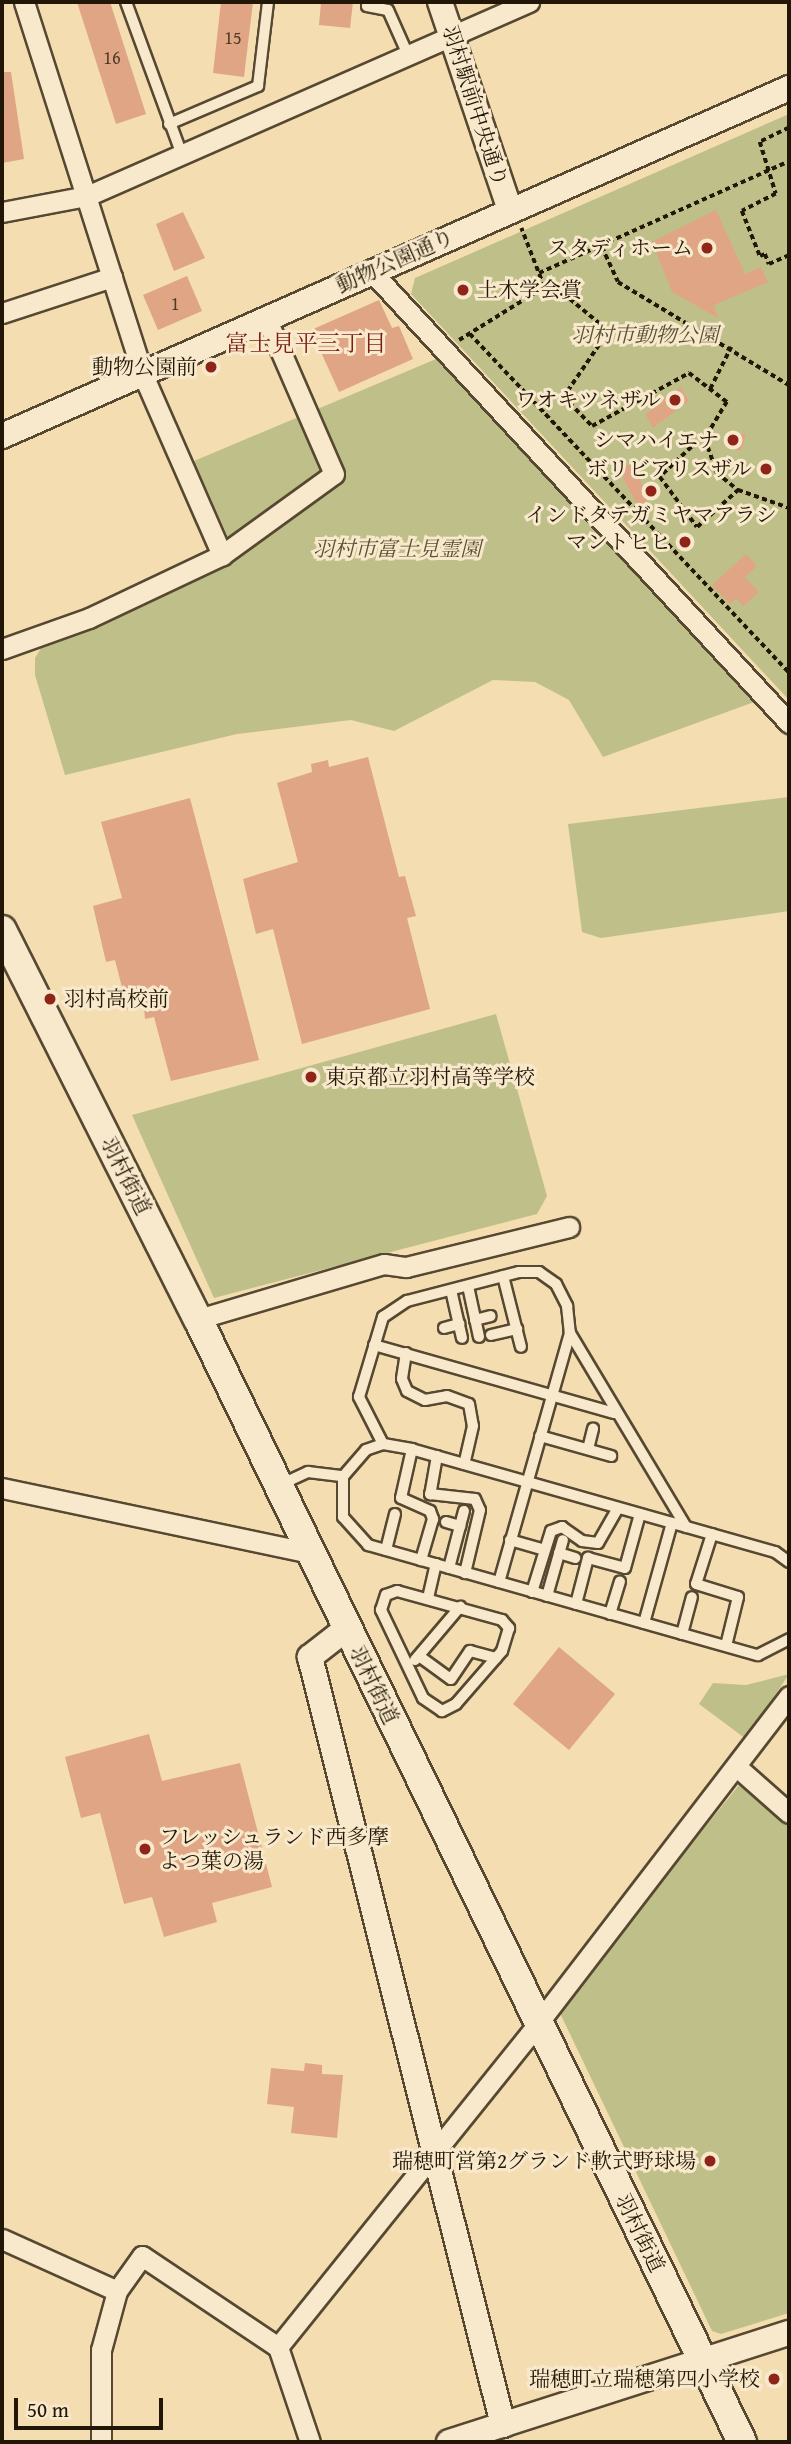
<!DOCTYPE html>
<html>
<head>
<meta charset="utf-8">
<style>
  body { margin:0 }
  #map { position:relative; width:791px; height:2444px; overflow:hidden; background:#f4ddb1; font-family:"Gentium Book Plus","Noto Serif JP",serif }
  div>[style] { position:absolute }
  [style*='--x'] { left:calc(var(--x)*1px); top:calc(var(--y)*1px); width:calc(var(--w)*1px); rotate:calc(var(--a)*1deg) }
  .green>* { inset:0; background:#bfc089 }
  .building>* { inset:0; background:#dfa585 }
  .path>* { height:3.5px; margin-top:-1.75px; transform-origin:0; background:repeating-linear-gradient(90deg,#221606 0 5px,transparent 0 8.5px) }
  .roads { filter:drop-shadow(2px 0 #564831) drop-shadow(-2px 0 #564831) drop-shadow(0 2px #564831) drop-shadow(0 -2px #564831) }
  .service>* { height:10px; margin:-5px; padding:0 5px; transform-origin:5px; border-radius:5px; background:#f8e9cc }
  .minor>* { height:19px; margin:-9.5px; padding:0 9.5px; transform-origin:9.5px; border-radius:9.5px; background:#f8e9cc }
  .tertiary>* { height:24px; margin:-12px; padding:0 12px; transform-origin:12px; border-radius:12px; background:#f8e9cc }
  .secondary>* { height:28px; margin:-14px; padding:0 14px; transform-origin:14px; border-radius:14px; background:#f8e9cc }
  .dots>* { width:19px; height:19px; translate:-50% -50%; box-sizing:border-box; border:4px solid #f8e9cc; border-radius:50% }
  span { translate:-50% -50%; white-space:nowrap; text-align:center; line-height:1.15; -webkit-text-stroke:6px #f8e9cc; paint-order:stroke }
  .number-label { font-size:18px; color:#513a26 }
  .number-label span { -webkit-text-stroke-width:0 }
  .street-label { font-size:21px; color:#221606 }
  .poi-label { font-size:21px; color:#221606 }
  .right { translate:-100% -50%; text-align:right }
  .left { translate:0 -50%; text-align:left }
  .park-label { font-size:21px; color:#595234; font-style:italic }
  .neighbourhood-label { font-size:23px; color:#7a1f14 }
  .frame { position:absolute; inset:0; border:4px solid #221606; pointer-events:none }
  .scale { position:absolute; left:14px; top:2398px; width:149px; height:32px; box-sizing:border-box; border:4px solid #221606; border-top:0; padding-left:9px; font-size:21px; line-height:24px; white-space:nowrap; color:#221606; -webkit-text-stroke:5px #f8e9cc; paint-order:stroke }
</style>
</head>
<body>
<div id="map">
  <div class="green">
    <div style="clip-path:polygon(789px 114px,789px 700px,411px 294px,415px 278px)"></div>
    <div style="clip-path:polygon(436px 359px,757px 701px,603px 757px,569px 700px,535px 682px,493px 680px,394px 731px,351px 720px,237px 734px,65px 775px,35px 675px,35px 658px,43px 645px,237px 557px,194px 461px)"></div>
    <div style="clip-path:polygon(789px 797px,789px 911px,601px 938px,582px 932px,568px 824px)"></div>
    <div style="clip-path:polygon(496px 1014px,547px 1196px,537px 1214px,214px 1298px,132px 1115px)"></div>
    <div style="clip-path:polygon(789px 1674px,746px 1739px,699px 1704px,713px 1683px,746px 1685px)"></div>
    <div style="clip-path:polygon(739px 1785px,789px 1823px,789px 2313px,721px 2334px,712px 2331px,558px 2009px)"></div>
  </div>
  <div class="building">
    <div style="clip-path:polygon(77px 2px,110px 2px,146px 114px,116px 124px)"></div>
    <div style="clip-path:polygon(221px 2px,253px 2px,244px 77px,213px 73px)"></div>
    <div style="clip-path:polygon(321px 2px,353px 2px,350px 28px,319px 25px)"></div>
    <div style="clip-path:polygon(2px 72px,11px 72px,24px 159px,2px 163px)"></div>
    <div style="clip-path:polygon(716px 210px,745px 274px,761px 267px,768px 282px,714px 305px,718px 318px,672px 292px,652px 242px)"></div>
    <div style="clip-path:polygon(183px 212px,205px 258px,174px 271px,156px 224px)"></div>
    <div style="clip-path:polygon(187px 276px,202px 311px,158px 330px,143px 295px)"></div>
    <div style="clip-path:polygon(379px 300px,392px 328px,399px 326px,413px 359px,339px 392px,311px 330px)"></div>
    <div style="clip-path:polygon(681px 387px,689px 401px,653px 428px,645px 414px,664px 402px,668px 409px,662px 399px)"></div>
    <div style="clip-path:polygon(728px 430px,746px 435px,741px 451px,723px 446px)"></div>
    <div style="clip-path:polygon(634px 462px,650px 509px,641px 513px,619px 470px)"></div>
    <div style="clip-path:polygon(746px 554px,757px 566px,745px 577px,759px 592px,743px 606px,736px 598px,730px 604px,712px 585px)"></div>
    <div style="clip-path:polygon(368px 757px,399px 877px,405px 876px,416px 916px,407px 918px,430px 1009px,302px 1044px,273px 929px,256px 934px,243px 879px,298px 862px,277px 783px,312px 772px,311px 764px,328px 760px,329px 767px)"></div>
    <div style="clip-path:polygon(190px 798px,259px 1060px,171px 1081px,154px 1017px,145px 1019px,144px 1007px,128px 1011px,115px 960px,106px 962px,93px 906px,122px 898px,101px 822px)"></div>
    <div style="clip-path:polygon(559px 1647px,615px 1694px,569px 1750px,513px 1704px)"></div>
    <div style="clip-path:polygon(149px 1734px,162px 1781px,240px 1763px,272px 1887px,212px 1903px,217px 1922px,164px 1937px,152px 1897px,124px 1904px,100px 1813px,81px 1818px,65px 1757px)"></div>
    <div style="clip-path:polygon(305px 2063px,322px 2065px,322px 2074px,343px 2075px,337px 2138px,291px 2133px,294px 2107px,267px 2104px,271px 2068px,304px 2071px)"></div>
  </div>
  <div class="path">
    <div style="--x:789;--y:128;--w:32;--a:154"></div>
    <div style="--x:760;--y:142;--w:54;--a:72.9"></div>
    <div style="--x:776;--y:194;--w:38;--a:153"></div>
    <div style="--x:742;--y:211;--w:48;--a:68.2"></div>
    <div style="--x:760;--y:256;--w:5;--a:-22"></div>
    <div style="--x:765;--y:254;--w:11;--a:68"></div>
    <div style="--x:769;--y:264;--w:22;--a:-24"></div>
    <div style="--x:602;--y:247;--w:38;--a:65"></div>
    <div style="--x:618;--y:282;--w:200;--a:31.1"></div>
    <div style="--x:539;--y:273;--w:274;--a:-24.1"></div>
    <div style="--x:544;--y:287;--w:29;--a:25"></div>
    <div style="--x:570;--y:299;--w:50;--a:39.4"></div>
    <div style="--x:609;--y:331;--w:80;--a:124.3"></div>
    <div style="--x:564;--y:397;--w:40;--a:46"></div>
    <div style="--x:592;--y:426;--w:111;--a:-28.7"></div>
    <div style="--x:689;--y:373;--w:48;--a:37.3"></div>
    <div style="--x:727;--y:402;--w:33;--a:121"></div>
    <div style="--x:710;--y:430;--w:17;--a:97"></div>
    <div style="--x:708;--y:447;--w:28;--a:71"></div>
    <div style="--x:717;--y:473;--w:27;--a:39"></div>
    <div style="--x:738;--y:490;--w:54;--a:19.4"></div>
    <div style="--x:470;--y:334;--w:465;--a:46.7"></div>
    <div style="--x:459;--y:340;--w:100;--a:-31.9"></div>
    <div style="--x:544;--y:287;--w:63;--a:-111.3"></div>
    <div style="--x:710;--y:389;--w:47;--a:-63.4"></div>
    <div style="--x:710;--y:430;--w:69;--a:136.8"></div>
    <div style="--x:660;--y:477;--w:62;--a:53.5"></div>
    <div style="--x:697;--y:527;--w:55;--a:-42.1"></div>
  </div>
  <div class="roads">
    <div class="service">
      <div style="--x:126;--y:2;--w:163;--a:69.9"></div>
      <div style="--x:368;--y:2;--w:4;--a:104"></div>
      <div style="--x:367;--y:6;--w:21;--a:11"></div>
      <div style="--x:388;--y:10;--w:49;--a:66"></div>
      <div style="--x:169;--y:124;--w:97;--a:-23.1"></div>
      <div style="--x:258;--y:86;--w:85;--a:-83.2"></div>
      <div style="--x:503;--y:1276;--w:73;--a:75.8"></div>
      <div style="--x:468;--y:1286;--w:52;--a:77.8"></div>
      <div style="--x:451;--y:1290;--w:49;--a:77.1"></div>
      <div style="--x:475;--y:1320;--w:16;--a:-14"></div>
      <div style="--x:444;--y:1328;--w:16;--a:-15"></div>
      <div style="--x:570;--y:1333;--w:226;--a:59.1"></div>
      <div style="--x:491;--y:1335;--w:27;--a:-13"></div>
      <div style="--x:374;--y:1345;--w:250;--a:15.8"></div>
      <div style="--x:406;--y:1353;--w:26;--a:99"></div>
      <div style="--x:402;--y:1379;--w:13;--a:67"></div>
      <div style="--x:407;--y:1391;--w:20;--a:27"></div>
      <div style="--x:425;--y:1400;--w:22;--a:-10"></div>
      <div style="--x:447;--y:1396;--w:23;--a:20"></div>
      <div style="--x:469;--y:1404;--w:22;--a:80"></div>
      <div style="--x:473;--y:1426;--w:39;--a:103"></div>
      <div style="--x:540;--y:1436;--w:74;--a:15.7"></div>
      <div style="--x:383;--y:1444;--w:53;--a:-117.1"></div>
      <div style="--x:359;--y:1397;--w:84;--a:-73.3"></div>
      <div style="--x:383;--y:1317;--w:29;--a:-34"></div>
      <div style="--x:407;--y:1301;--w:116;--a:-14.5"></div>
      <div style="--x:519;--y:1272;--w:20;--a:0"></div>
      <div style="--x:539;--y:1272;--w:21;--a:35"></div>
      <div style="--x:556;--y:1284;--w:25;--a:63"></div>
      <div style="--x:567;--y:1306;--w:27;--a:84"></div>
      <div style="--x:570;--y:1333;--w:259;--a:105.9"></div>
      <div style="--x:412;--y:1449;--w:50;--a:102.7"></div>
      <div style="--x:401;--y:1498;--w:32;--a:24"></div>
      <div style="--x:430;--y:1511;--w:9;--a:69"></div>
      <div style="--x:433;--y:1519;--w:43;--a:106.3"></div>
      <div style="--x:588;--y:1449;--w:21;--a:-76"></div>
      <div style="--x:437;--y:1456;--w:39;--a:100"></div>
      <div style="--x:430;--y:1494;--w:45;--a:6.3"></div>
      <div style="--x:475;--y:1499;--w:12;--a:66"></div>
      <div style="--x:480;--y:1510;--w:65;--a:103.4"></div>
      <div style="--x:282;--y:1484;--w:29;--a:-25"></div>
      <div style="--x:308;--y:1472;--w:35;--a:7"></div>
      <div style="--x:446;--y:1522;--w:15;--a:16"></div>
      <div style="--x:712;--y:1534;--w:52;--a:107.7"></div>
      <div style="--x:696;--y:1584;--w:44;--a:17.2"></div>
      <div style="--x:738;--y:1597;--w:50;--a:103.8"></div>
      <div style="--x:510;--y:1540;--w:35;--a:16"></div>
      <div style="--x:386;--y:1550;--w:37;--a:-76"></div>
      <div style="--x:559;--y:1553;--w:17;--a:17"></div>
      <div style="--x:789;--y:1562;--w:17;--a:-144"></div>
      <div style="--x:775;--y:1552;--w:377;--a:-164.2"></div>
      <div style="--x:412;--y:1449;--w:29;--a:-170"></div>
      <div style="--x:383;--y:1444;--w:18;--a:161"></div>
      <div style="--x:366;--y:1450;--w:35;--a:131"></div>
      <div style="--x:343;--y:1476;--w:41;--a:90"></div>
      <div style="--x:343;--y:1517;--w:38;--a:48"></div>
      <div style="--x:368;--y:1545;--w:405;--a:15.8"></div>
      <div style="--x:758;--y:1655;--w:35;--a:-27"></div>
      <div style="--x:449;--y:1568;--w:59;--a:-75.3"></div>
      <div style="--x:397;--y:1591;--w:109;--a:15.4"></div>
      <div style="--x:502;--y:1620;--w:11;--a:49"></div>
      <div style="--x:509;--y:1628;--w:24;--a:107"></div>
      <div style="--x:502;--y:1651;--w:70;--a:131"></div>
      <div style="--x:456;--y:1704;--w:16;--a:153"></div>
      <div style="--x:442;--y:1711;--w:23;--a:-146"></div>
      <div style="--x:423;--y:1698;--w:98;--a:-115.5"></div>
      <div style="--x:381;--y:1610;--w:16;--a:-72"></div>
      <div style="--x:386;--y:1595;--w:12;--a:-20"></div>
      <div style="--x:532;--y:1592;--w:64;--a:-72.7"></div>
      <div style="--x:551;--y:1531;--w:12;--a:-20"></div>
      <div style="--x:562;--y:1527;--w:24;--a:35"></div>
      <div style="--x:582;--y:1541;--w:16;--a:7"></div>
      <div style="--x:598;--y:1543;--w:40;--a:-60.3"></div>
      <div style="--x:547;--y:1596;--w:58;--a:-74.1"></div>
      <div style="--x:428;--y:1598;--w:35;--a:-77"></div>
      <div style="--x:576;--y:1604;--w:48;--a:-75.4"></div>
      <div style="--x:588;--y:1558;--w:38;--a:15"></div>
      <div style="--x:625;--y:1568;--w:56;--a:-74.5"></div>
      <div style="--x:610;--y:1614;--w:34;--a:-73"></div>
      <div style="--x:644;--y:1623;--w:104;--a:-74.4"></div>
      <div style="--x:682;--y:1634;--w:38;--a:-75"></div>
      <div style="--x:419;--y:1656;--w:39;--a:36"></div>
      <div style="--x:451;--y:1679;--w:34;--a:-56"></div>
      <div style="--x:470;--y:1651;--w:27;--a:15"></div>
      <div style="--x:415;--y:1660;--w:70;--a:-49.7"></div>
    </div>
    <div class="minor">
      <div style="--x:24;--y:2;--w:392;--a:72.3"></div>
      <div style="--x:143;--y:375;--w:197;--a:66.3"></div>
      <div style="--x:2;--y:212;--w:86;--a:-10.7"></div>
      <div style="--x:87;--y:196;--w:483;--a:-23.7"></div>
      <div style="--x:371;--y:271;--w:616;--a:47.24"></div>
      <div style="--x:2;--y:313;--w:116;--a:-18.1"></div>
      <div style="--x:2;--y:649;--w:92;--a:-19.6"></div>
      <div style="--x:89;--y:618;--w:147;--a:-25.3"></div>
      <div style="--x:222;--y:555;--w:138;--a:-35.9"></div>
      <div style="--x:334;--y:474;--w:168;--a:-113.5"></div>
      <div style="--x:198;--y:1319;--w:194;--a:-16.5"></div>
      <div style="--x:384;--y:1264;--w:22;--a:8"></div>
      <div style="--x:406;--y:1267;--w:168;--a:-13.8"></div>
      <div style="--x:2;--y:1488;--w:316;--a:11.9"></div>
      <div style="--x:738;--y:1768;--w:68;--a:41.4"></div>
      <div style="--x:2;--y:2239;--w:126;--a:24.3"></div>
      <div style="--x:278;--y:2347;--w:417;--a:-51.2"></div>
      <div style="--x:539;--y:2022;--w:411;--a:-52.5"></div>
      <div style="--x:101;--y:2442;--w:92;--a:-90"></div>
      <div style="--x:101;--y:2350;--w:61;--a:-74.8"></div>
      <div style="--x:117;--y:2291;--w:43;--a:-54.5"></div>
      <div style="--x:142;--y:2256;--w:164;--a:33.8"></div>
      <div style="--x:278;--y:2347;--w:100;--a:71.4"></div>
    </div>
    <div class="tertiary">
      <div style="--x:440;--y:2;--w:219;--a:71.4"></div>
      <div style="--x:2;--y:436;--w:861;--a:-23.85"></div>
      <div style="--x:346;--y:1629;--w:46;--a:142.1"></div>
      <div style="--x:310;--y:1657;--w:792;--a:75.89"></div>
      <div style="--x:449;--y:2442;--w:357;--a:-17.8"></div>
    </div>
    <div class="secondary">
      <div style="--x:2;--y:930;--w:436;--a:63.3"></div>
      <div style="--x:198;--y:1319;--w:1248;--a:64.15"></div>
    </div>
  </div>
  <div class="dots">
    <div style="left:707px;top:248px;background:#8f2418"></div>
    <div style="left:463px;top:290px;background:#8f2418"></div>
    <div style="left:211px;top:367px;background:#8f2418"></div>
    <div style="left:675px;top:400px;background:#8f2418"></div>
    <div style="left:733px;top:440px;background:#8f2418"></div>
    <div style="left:766px;top:469px;background:#8f2418"></div>
    <div style="left:651px;top:491px;background:#8f2418"></div>
    <div style="left:685px;top:542px;background:#8f2418"></div>
    <div style="left:50px;top:999px;background:#8f2418"></div>
    <div style="left:311px;top:1077px;background:#8f2418"></div>
    <div style="left:145px;top:1849px;background:#8f2418"></div>
    <div style="left:710px;top:2161px;background:#8f2418"></div>
    <div style="left:774px;top:2379px;background:#8f2418"></div>
  </div>
  <div class="number-label">
    <span style="left:233px;top:38px">15</span>
    <span style="left:112px;top:58px">16</span>
    <span style="left:175px;top:304px">1</span>
  </div>
  <div class="street-label">
    <span style="left:475px;top:106px;rotate:72deg">羽村駅前中央通り</span>
    <span style="left:395px;top:261px;rotate:-24deg">動物公園通り</span>
    <span style="left:126px;top:1176px;rotate:63deg">羽村街道</span>
    <span style="left:374px;top:1685px;rotate:64deg">羽村街道</span>
    <span style="left:640px;top:2233px;rotate:64deg">羽村街道</span>
  </div>
  <div class="poi-label">
    <span class="right" style="left:693px;top:248px">スタディホーム</span>
    <span class="left" style="left:477px;top:290px">土木学会賞</span>
    <span class="right" style="left:197px;top:367px">動物公園前</span>
    <span class="right" style="left:661px;top:400px">ワオキツネザル</span>
    <span class="right" style="left:719px;top:440px">シマハイエナ</span>
    <span class="right" style="left:752px;top:469px">ボリビアリスザル</span>
    <span style="left:651px;top:515px">インドタテガミヤマアラシ</span>
    <span class="right" style="left:671px;top:542px">マントヒヒ</span>
    <span class="left" style="left:64px;top:999px">羽村高校前</span>
    <span class="left" style="left:325px;top:1077px">東京都立羽村高等学校</span>
    <span class="left" style="left:159px;top:1849px">フレッシュランド西多摩<br>よつ葉の湯</span>
    <span class="right" style="left:696px;top:2161px">瑞穂町営第2グランド軟式野球場</span>
    <span class="right" style="left:760px;top:2379px">瑞穂町立瑞穂第四小学校</span>
  </div>
  <div class="park-label">
    <span style="left:645px;top:335px">羽村市動物公園</span>
    <span style="left:397px;top:549px">羽村市富士見霊園</span>
  </div>
  <div class="neighbourhood-label">
    <span style="left:306px;top:343px">富士見平三丁目</span>
  </div>
  <div class="frame"></div>
  <div class="scale">50 m</div>
</div>
</body>
</html>
